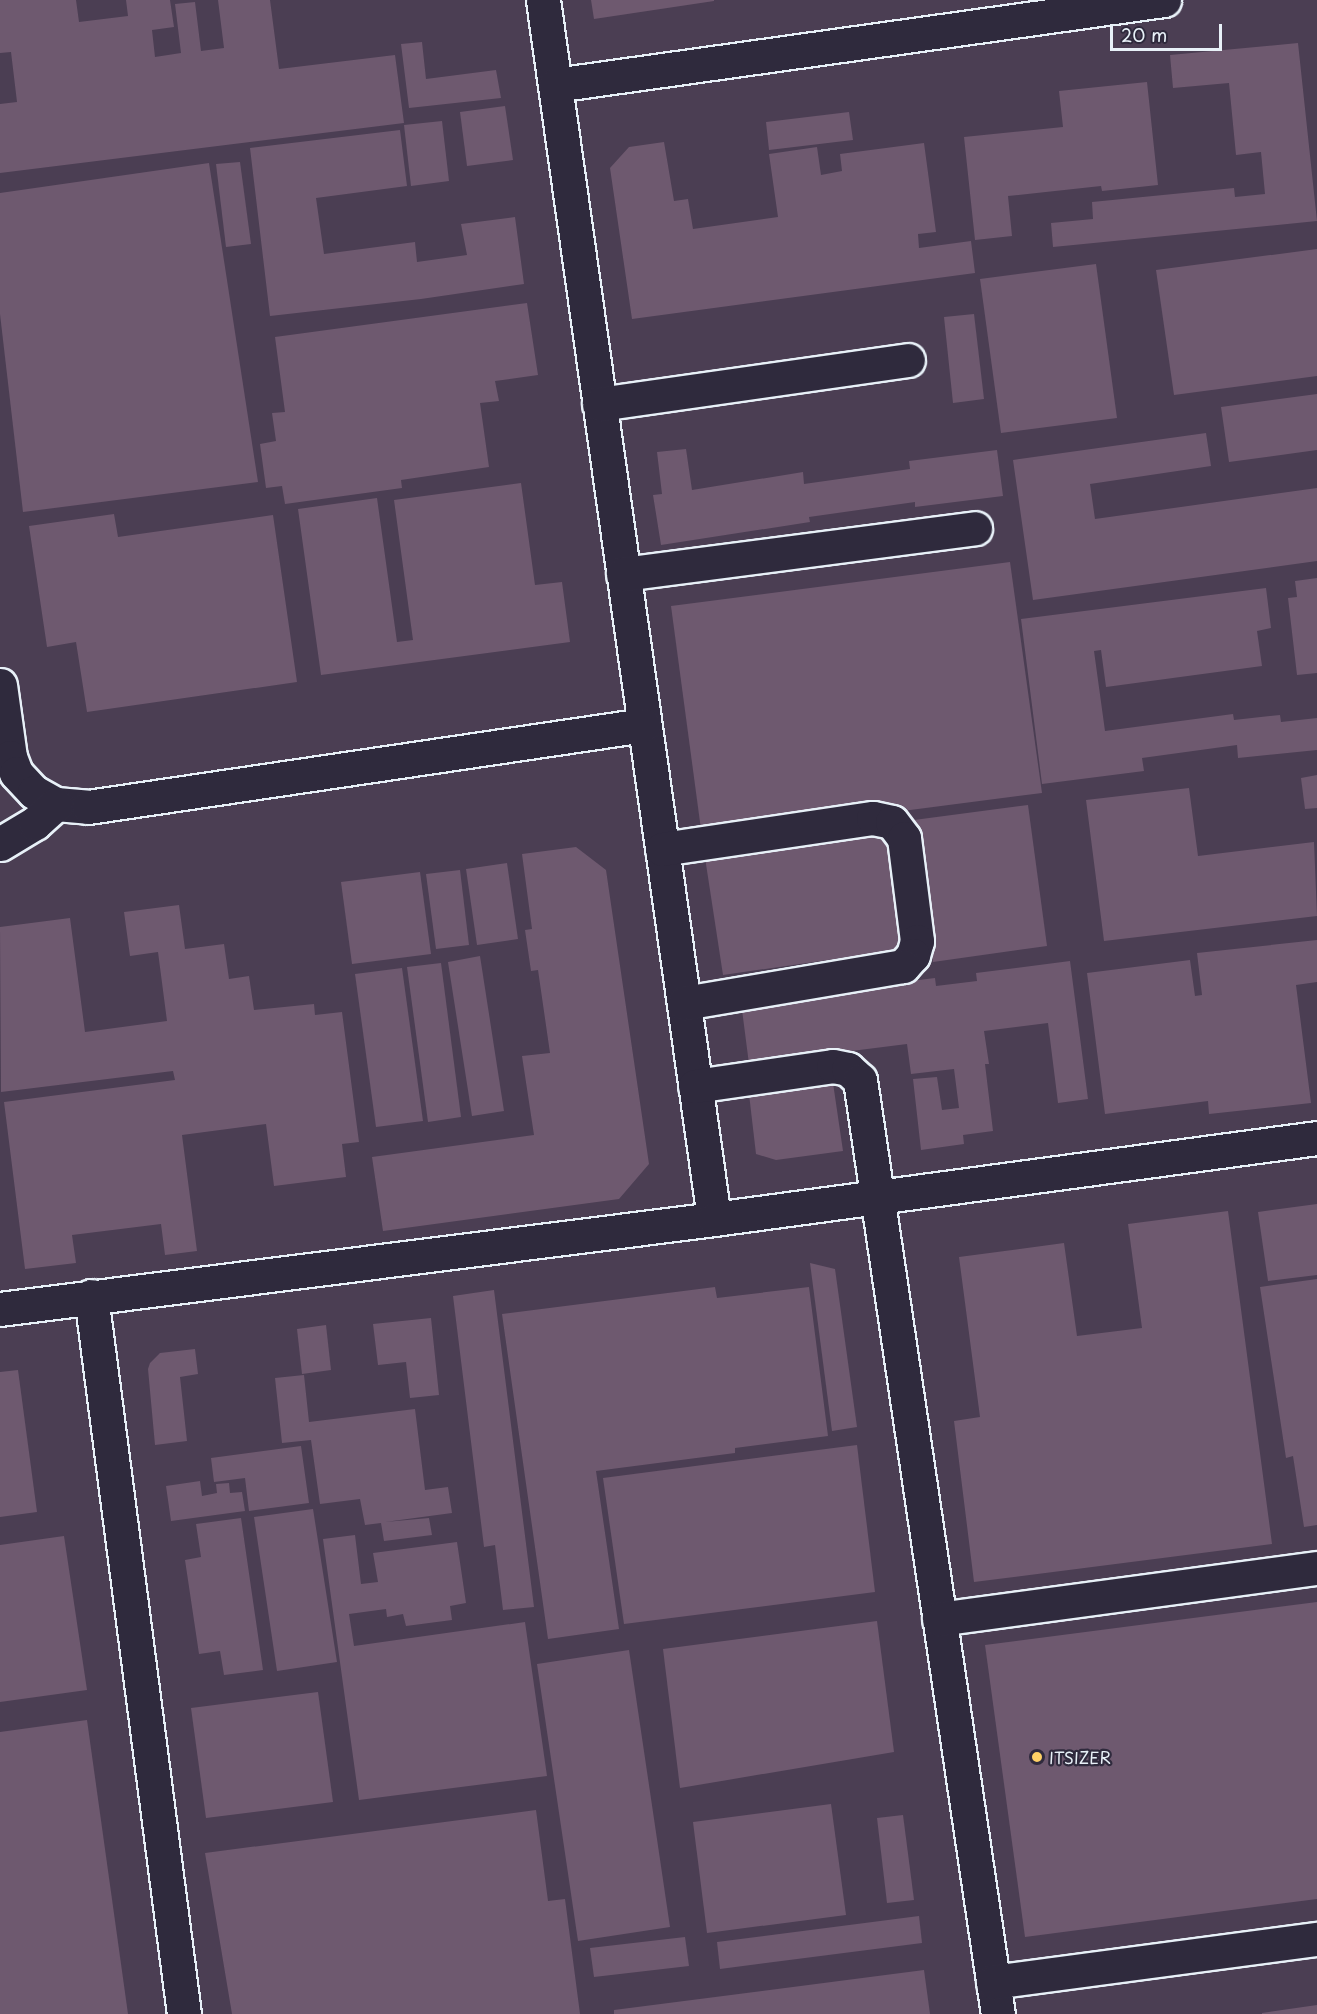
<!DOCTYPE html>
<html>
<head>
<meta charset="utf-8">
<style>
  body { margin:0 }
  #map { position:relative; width:1317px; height:2014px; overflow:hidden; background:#3c3347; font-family:"Playpen Sans",sans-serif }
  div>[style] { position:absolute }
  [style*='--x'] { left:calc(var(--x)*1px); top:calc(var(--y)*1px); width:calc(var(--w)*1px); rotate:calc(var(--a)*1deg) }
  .built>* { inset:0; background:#4b3e53 }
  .building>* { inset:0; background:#6e596f }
  .roads { filter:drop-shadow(2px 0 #e8f1f8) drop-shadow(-2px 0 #e8f1f8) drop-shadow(0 2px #e8f1f8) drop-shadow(0 -2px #e8f1f8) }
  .minor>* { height:33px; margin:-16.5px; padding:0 16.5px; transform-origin:16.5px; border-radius:16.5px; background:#2f2a3d }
  .dots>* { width:16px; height:16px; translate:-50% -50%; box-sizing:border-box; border:3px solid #2f2a3d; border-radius:50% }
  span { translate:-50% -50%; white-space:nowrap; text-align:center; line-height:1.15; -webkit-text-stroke:4.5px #2f2a3d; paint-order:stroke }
  .poi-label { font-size:16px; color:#e8f1f8 }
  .left { translate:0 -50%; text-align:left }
  .scale { position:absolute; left:1110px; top:24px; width:112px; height:27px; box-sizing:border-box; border:3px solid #e8f1f8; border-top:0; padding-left:8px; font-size:18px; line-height:21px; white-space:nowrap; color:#e8f1f8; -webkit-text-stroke:4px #2f2a3d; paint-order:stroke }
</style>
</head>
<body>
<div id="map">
  <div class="built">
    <div style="clip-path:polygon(0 0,1317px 0,1317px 2014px,0 2014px)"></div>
  </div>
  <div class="building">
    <div style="clip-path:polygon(0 0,76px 0,79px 22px,128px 16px,126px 0,170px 0,174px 27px,152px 30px,155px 57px,181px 53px,175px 4px,195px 2px,201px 51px,224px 48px,218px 0,270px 0,279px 69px,395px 55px,404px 123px,0 173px,0 104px,17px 102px,11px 52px,0 53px)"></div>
    <div style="clip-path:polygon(591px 0,714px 0,714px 1px,594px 19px)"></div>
    <div style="clip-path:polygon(422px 42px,426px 79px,496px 70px,501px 98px,409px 108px,401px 44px)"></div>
    <div style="clip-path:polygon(1298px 43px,1317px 221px,1053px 247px,1051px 223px,1093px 219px,1092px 202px,1234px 188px,1235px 197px,1265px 194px,1261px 152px,1236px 155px,1229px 83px,1173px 88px,1170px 55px)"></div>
    <div style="clip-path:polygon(1147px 82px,1158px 185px,1102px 191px,1101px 186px,1008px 196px,1012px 236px,975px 240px,964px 137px,1063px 127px,1059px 91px)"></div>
    <div style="clip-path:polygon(505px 106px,513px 160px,467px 166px,460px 112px)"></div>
    <div style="clip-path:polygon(849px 112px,853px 140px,769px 150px,766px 122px)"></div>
    <div style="clip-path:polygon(442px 121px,449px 181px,411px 186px,404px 125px)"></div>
    <div style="clip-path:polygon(400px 130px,407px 186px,316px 198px,324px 254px,415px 242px,417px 262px,467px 255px,461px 224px,515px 217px,524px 284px,421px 299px,270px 316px,250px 148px)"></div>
    <div style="clip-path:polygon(664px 142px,674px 201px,688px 199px,693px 229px,778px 217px,769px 154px,817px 147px,821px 175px,842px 171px,840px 154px,924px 143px,936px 232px,918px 234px,919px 248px,971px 241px,975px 273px,632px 319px,610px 168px,629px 147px)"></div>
    <div style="clip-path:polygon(240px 162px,251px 244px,226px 247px,216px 164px)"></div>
    <div style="clip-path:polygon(209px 163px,258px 482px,23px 512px,0 314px,0 193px)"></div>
    <div style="clip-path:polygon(1317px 249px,1317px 376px,1174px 395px,1156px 270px)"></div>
    <div style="clip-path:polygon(1096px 264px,1117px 418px,1001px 433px,980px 279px)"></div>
    <div style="clip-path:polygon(527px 303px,538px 375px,495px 381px,499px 401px,480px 403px,489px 467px,401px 480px,402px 488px,285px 504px,282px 486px,266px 488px,260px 444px,276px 441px,272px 413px,285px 412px,275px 337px)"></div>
    <div style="clip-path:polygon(974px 314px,984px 399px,953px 403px,944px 317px)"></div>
    <div style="clip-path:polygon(1317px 394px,1317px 450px,1229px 462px,1221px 407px)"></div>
    <div style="clip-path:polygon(1206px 433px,1211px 466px,1090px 484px,1095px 519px,1317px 488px,1317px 561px,1033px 600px,1013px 460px)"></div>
    <div style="clip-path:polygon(686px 449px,692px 490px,803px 472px,804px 484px,910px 469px,909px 461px,997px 450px,1003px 496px,915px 507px,915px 502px,809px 517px,810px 522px,661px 545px,653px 495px,662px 494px,657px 452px)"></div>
    <div style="clip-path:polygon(521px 483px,535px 585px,562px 582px,570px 642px,321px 675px,298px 509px,377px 498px,397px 642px,413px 640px,394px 500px)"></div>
    <div style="clip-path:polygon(114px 514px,118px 537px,273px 515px,297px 682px,87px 712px,76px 642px,47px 647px,29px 526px)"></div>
    <div style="clip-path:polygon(1010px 562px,1042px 793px,702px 837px,671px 606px)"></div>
    <div style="clip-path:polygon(1317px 578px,1317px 673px,1297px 675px,1288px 598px,1297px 597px,1295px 581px)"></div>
    <div style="clip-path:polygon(1266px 588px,1271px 628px,1257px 631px,1262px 666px,1106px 687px,1101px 650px,1094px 651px,1105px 731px,1233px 714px,1234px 720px,1280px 715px,1281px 722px,1317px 718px,1317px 750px,1238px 758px,1237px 745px,1142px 758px,1144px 771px,1042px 784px,1021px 619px)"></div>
    <div style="clip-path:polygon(1317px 775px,1317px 808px,1305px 809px,1301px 778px)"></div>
    <div style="clip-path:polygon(1189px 788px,1198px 856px,1314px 842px,1317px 916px,1104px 941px,1086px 800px)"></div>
    <div style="clip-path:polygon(1028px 805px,1047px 946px,933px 962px,914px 820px)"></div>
    <div style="clip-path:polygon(886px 824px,904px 949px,723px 975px,704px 851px)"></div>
    <div style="clip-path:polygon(576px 847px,606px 870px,649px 1164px,619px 1199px,383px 1231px,372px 1157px,534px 1135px,522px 1056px,550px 1053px,538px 970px,531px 971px,525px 930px,532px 929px,522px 854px)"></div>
    <div style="clip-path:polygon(507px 863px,518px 939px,477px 945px,466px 869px)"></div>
    <div style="clip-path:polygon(460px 870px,469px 945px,436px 949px,426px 874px)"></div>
    <div style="clip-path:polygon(420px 872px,431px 954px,352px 964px,341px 882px)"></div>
    <div style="clip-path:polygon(179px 905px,185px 949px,224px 944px,229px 979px,249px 976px,254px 1010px,314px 1004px,315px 1015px,342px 1012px,359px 1142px,342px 1144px,346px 1177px,274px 1186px,266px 1124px,182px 1135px,197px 1251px,165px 1255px,161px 1224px,72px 1235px,76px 1263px,25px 1269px,4px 1102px,175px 1080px,173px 1071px,1px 1092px,0 927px,70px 918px,85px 1032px,167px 1021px,158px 952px,130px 956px,124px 912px)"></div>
    <div style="clip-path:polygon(1317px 940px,1317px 982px,1296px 985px,1311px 1103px,1209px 1114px,1208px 1101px,1105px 1114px,1087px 973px,1190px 960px,1195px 996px,1202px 995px,1197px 953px)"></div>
    <div style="clip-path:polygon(480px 956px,504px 1111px,472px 1116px,448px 962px)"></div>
    <div style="clip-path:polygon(1070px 961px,1088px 1099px,1058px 1103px,1048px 1023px,984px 1031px,989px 1064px,985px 1064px,993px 1131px,963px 1135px,964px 1144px,921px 1150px,913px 1079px,937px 1077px,942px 1110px,959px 1108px,954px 1069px,911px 1074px,907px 1044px,749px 1064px,741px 1002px,935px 978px,936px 986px,977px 981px,976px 973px)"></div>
    <div style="clip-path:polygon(441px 963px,461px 1117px,428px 1122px,407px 967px)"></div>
    <div style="clip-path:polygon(402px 968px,423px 1121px,376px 1127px,355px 974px)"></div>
    <div style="clip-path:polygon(833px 1083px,843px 1151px,776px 1160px,756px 1154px,749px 1094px)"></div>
    <div style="clip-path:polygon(1317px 1204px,1317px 1275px,1268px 1281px,1258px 1212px)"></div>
    <div style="clip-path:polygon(1228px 1211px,1272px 1544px,974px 1582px,954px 1421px,980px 1417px,959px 1257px,1064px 1243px,1077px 1336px,1142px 1328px,1128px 1224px)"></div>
    <div style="clip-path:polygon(810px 1263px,835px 1269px,857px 1427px,832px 1431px)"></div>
    <div style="clip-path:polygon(1317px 1279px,1317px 1525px,1304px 1527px,1293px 1456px,1286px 1458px,1260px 1287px)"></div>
    <div style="clip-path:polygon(715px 1287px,717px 1298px,809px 1287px,828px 1436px,735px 1448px,735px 1453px,596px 1471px,619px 1629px,548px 1639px,502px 1314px)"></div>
    <div style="clip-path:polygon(494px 1290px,534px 1607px,503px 1610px,495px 1545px,484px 1547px,453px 1296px)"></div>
    <div style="clip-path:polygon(431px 1318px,439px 1395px,410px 1398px,406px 1362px,378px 1365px,373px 1324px)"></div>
    <div style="clip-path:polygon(326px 1325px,331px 1370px,302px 1374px,297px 1329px)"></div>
    <div style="clip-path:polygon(195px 1349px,198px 1374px,180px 1377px,187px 1441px,155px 1445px,148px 1369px,150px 1363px,160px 1353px)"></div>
    <div style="clip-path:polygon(18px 1370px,37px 1512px,0 1517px,0 1372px)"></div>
    <div style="clip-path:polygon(304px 1375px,309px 1422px,415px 1409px,425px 1490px,448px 1487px,452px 1513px,385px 1522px,429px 1518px,432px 1535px,384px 1541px,381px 1523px,365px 1525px,360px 1499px,320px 1504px,311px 1440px,282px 1443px,275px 1378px)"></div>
    <div style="clip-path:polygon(857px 1445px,875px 1592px,624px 1624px,603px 1478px)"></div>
    <div style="clip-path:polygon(301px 1446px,309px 1503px,249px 1511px,245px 1478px,214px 1482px,211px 1458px)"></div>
    <div style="clip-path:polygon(200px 1481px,202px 1496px,217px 1493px,216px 1484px,229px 1483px,230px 1493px,242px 1492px,245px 1511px,171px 1521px,166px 1486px)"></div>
    <div style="clip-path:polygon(313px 1509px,337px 1662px,277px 1671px,254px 1517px)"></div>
    <div style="clip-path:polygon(241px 1518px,263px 1670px,224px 1675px,220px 1651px,199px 1654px,185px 1560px,201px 1557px,196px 1524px)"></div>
    <div style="clip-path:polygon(355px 1535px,361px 1584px,378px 1582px,373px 1553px,457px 1542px,466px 1603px,450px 1606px,452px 1620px,406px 1626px,403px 1614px,387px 1617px,386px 1609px,349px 1614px,354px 1646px,525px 1622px,547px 1776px,359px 1800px,323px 1539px)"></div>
    <div style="clip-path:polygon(64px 1536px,87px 1690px,0 1702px,0 1545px)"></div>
    <div style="clip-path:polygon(1317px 1602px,1317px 1899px,1025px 1937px,985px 1645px)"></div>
    <div style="clip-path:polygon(877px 1621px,894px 1752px,680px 1788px,663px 1649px)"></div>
    <div style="clip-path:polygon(629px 1650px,670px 1927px,578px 1941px,537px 1664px)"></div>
    <div style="clip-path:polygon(318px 1692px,333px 1802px,206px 1818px,191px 1708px)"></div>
    <div style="clip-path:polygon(87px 1720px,128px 2014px,0 2014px,0 1732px)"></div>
    <div style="clip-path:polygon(831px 1804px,846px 1915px,707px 1933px,693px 1822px)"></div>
    <div style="clip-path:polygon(536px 1810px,548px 1901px,565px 1899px,580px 2014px,232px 2014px,205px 1853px)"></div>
    <div style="clip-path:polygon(903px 1815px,914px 1900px,887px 1903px,877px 1818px)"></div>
    <div style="clip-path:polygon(919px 1916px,922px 1943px,720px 1969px,717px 1942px)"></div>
    <div style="clip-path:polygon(685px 1937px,689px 1966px,594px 1977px,590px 1948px)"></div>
    <div style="clip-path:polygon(924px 1970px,930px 2014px,614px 2014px,614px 2010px)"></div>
    <div style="clip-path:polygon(1317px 2005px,1317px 2014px,1262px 2014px,1262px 2013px)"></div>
  </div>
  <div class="roads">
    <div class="minor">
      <div style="--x:543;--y:0;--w:1231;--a:82.01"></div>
      <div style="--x:555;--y:85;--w:615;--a:-7.95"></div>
      <div style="--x:599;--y:404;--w:312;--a:-8.1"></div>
      <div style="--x:623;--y:574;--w:355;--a:-7.4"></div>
      <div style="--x:0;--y:685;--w:73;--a:82.1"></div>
      <div style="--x:10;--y:757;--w:17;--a:69"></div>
      <div style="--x:16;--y:773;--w:26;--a:47"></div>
      <div style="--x:34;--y:792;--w:25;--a:29"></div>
      <div style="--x:56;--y:804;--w:32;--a:5"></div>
      <div style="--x:88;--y:807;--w:562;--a:-8.39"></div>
      <div style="--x:0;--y:844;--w:41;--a:-31"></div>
      <div style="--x:35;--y:823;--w:28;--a:-42"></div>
      <div style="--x:662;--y:849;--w:213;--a:-8.4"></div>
      <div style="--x:873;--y:818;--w:19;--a:12"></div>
      <div style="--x:892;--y:822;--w:20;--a:53"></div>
      <div style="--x:904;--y:838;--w:104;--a:82.8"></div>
      <div style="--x:917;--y:941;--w:15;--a:106"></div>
      <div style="--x:913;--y:955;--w:15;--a:132"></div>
      <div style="--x:903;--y:966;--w:222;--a:170.4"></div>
      <div style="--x:695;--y:1086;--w:139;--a:-8.2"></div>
      <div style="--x:833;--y:1066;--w:15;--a:11"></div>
      <div style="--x:848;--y:1069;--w:16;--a:43"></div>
      <div style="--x:860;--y:1080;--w:944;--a:81.6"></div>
      <div style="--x:91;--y:1296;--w:724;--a:82.62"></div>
      <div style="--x:0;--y:1309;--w:720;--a:-7.18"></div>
      <div style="--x:714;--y:1219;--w:608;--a:-7.65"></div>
      <div style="--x:939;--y:1619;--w:381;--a:-7.7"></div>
      <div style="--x:993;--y:1982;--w:327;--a:-7.6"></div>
    </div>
  </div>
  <div class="dots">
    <div style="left:1037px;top:1757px;background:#ffd166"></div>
  </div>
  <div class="poi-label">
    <span class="left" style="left:1049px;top:1757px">ITSIZER</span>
  </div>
  <div class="scale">20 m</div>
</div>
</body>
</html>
